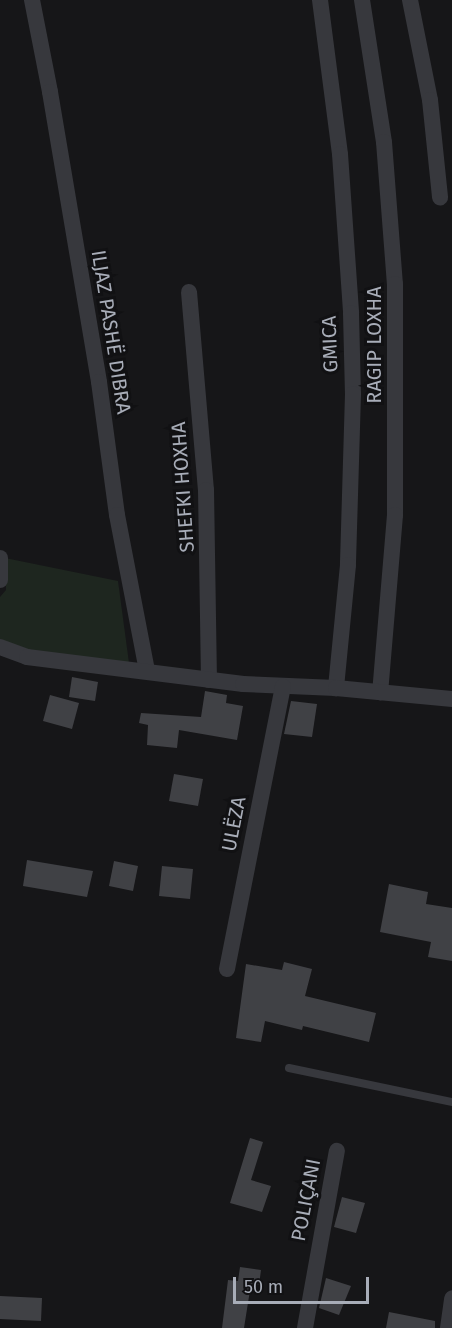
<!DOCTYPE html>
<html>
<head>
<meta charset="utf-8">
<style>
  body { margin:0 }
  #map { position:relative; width:452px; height:1328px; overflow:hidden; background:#161618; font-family:"Fira Sans",sans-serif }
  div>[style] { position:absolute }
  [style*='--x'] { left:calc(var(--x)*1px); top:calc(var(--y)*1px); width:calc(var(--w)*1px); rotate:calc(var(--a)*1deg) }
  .green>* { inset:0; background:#1e261f }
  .building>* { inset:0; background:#404145 }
  .lane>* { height:8px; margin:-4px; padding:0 4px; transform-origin:4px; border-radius:4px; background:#37383d }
  .street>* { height:16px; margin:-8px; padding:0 8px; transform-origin:8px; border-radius:8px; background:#37383d }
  span { translate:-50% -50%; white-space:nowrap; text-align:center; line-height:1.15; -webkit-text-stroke:6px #111113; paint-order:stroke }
  .street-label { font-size:20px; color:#a8adb8 }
  .scale { position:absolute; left:233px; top:1277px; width:136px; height:27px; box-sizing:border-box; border:3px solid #a8adb8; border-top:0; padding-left:8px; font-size:18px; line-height:21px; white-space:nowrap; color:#a8adb8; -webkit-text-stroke:4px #111113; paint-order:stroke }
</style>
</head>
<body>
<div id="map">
  <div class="green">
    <div style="clip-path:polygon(5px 558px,118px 581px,129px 663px,46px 657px,0 641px,0 597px,6px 590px)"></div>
  </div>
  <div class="building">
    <div style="clip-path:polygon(72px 677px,98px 682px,95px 701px,69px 697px)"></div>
    <div style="clip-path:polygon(205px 691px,227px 695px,226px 703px,243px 706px,237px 740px,179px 730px,177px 748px,147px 745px,148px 725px,139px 723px,141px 713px,201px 717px)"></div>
    <div style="clip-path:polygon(50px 695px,79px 703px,72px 729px,43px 721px)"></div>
    <div style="clip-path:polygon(291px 701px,317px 704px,312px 737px,284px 734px)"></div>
    <div style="clip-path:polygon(174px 774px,203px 779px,198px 806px,169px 801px)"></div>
    <div style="clip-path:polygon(27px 860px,93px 871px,87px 897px,23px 886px)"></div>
    <div style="clip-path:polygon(114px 861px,138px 866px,133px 891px,109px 886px)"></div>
    <div style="clip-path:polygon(162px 866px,193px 869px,190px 899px,159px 896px)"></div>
    <div style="clip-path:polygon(389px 884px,428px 892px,426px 904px,452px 908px,452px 961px,428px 957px,431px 942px,380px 932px)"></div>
    <div style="clip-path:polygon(284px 962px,312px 969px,305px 996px,376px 1013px,369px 1042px,303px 1026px,302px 1030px,265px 1021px,261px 1042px,236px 1038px,246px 964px,282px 970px)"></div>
    <div style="clip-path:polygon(250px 1138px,263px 1142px,251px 1180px,271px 1186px,262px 1212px,230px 1203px)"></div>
    <div style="clip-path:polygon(342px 1197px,365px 1203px,356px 1233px,334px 1227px)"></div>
    <div style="clip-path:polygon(240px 1267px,261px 1270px,259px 1285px,251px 1284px,244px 1328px,222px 1328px,228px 1280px,238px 1281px)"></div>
    <div style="clip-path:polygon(326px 1278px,351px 1286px,339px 1315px,319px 1308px)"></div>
    <div style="clip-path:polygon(0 1296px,42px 1298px,41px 1321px,0 1319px)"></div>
    <div style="clip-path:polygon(389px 1312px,435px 1321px,435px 1328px,386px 1328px)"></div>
  </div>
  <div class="lane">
    <div style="--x:289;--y:1068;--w:167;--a:11.8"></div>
  </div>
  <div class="street">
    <div style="--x:32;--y:0;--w:94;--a:78.9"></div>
    <div style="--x:50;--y:92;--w:294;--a:80.4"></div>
    <div style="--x:99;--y:382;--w:134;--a:82.3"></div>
    <div style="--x:117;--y:515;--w:159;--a:79.1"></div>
    <div style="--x:320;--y:0;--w:155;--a:82.6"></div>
    <div style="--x:340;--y:154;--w:159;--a:86"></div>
    <div style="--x:351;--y:313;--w:81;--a:88.6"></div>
    <div style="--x:353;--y:394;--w:171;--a:91.7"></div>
    <div style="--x:348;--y:565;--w:124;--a:95.6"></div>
    <div style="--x:362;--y:0;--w:144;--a:81.2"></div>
    <div style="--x:384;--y:142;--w:142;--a:85.6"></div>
    <div style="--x:395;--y:284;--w:231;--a:90"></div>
    <div style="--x:395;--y:515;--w:178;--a:94.8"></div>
    <div style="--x:410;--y:0;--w:102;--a:78.7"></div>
    <div style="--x:430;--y:100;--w:98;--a:84.1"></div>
    <div style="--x:189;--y:292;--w:199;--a:85.1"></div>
    <div style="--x:206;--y:490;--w:190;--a:89.1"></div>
    <div style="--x:0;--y:558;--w:22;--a:90"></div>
    <div style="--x:0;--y:647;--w:29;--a:20"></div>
    <div style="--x:27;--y:657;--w:218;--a:7.1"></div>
    <div style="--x:243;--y:684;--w:93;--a:2.5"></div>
    <div style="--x:336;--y:688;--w:117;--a:5.4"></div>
    <div style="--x:227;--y:969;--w:288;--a:-78.8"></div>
    <div style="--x:305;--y:1328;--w:180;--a:-79.8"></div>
    <div style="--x:448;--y:1328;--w:30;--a:-82"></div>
  </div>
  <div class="street-label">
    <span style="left:111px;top:332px;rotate:81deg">ILJAZ PASHË DIBRA</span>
    <span style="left:330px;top:344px;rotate:-92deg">GMICA</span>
    <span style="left:374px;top:345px;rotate:-90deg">RAGIP LOXHA</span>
    <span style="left:183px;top:487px;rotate:-94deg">SHEFKI HOXHA</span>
    <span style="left:234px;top:824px;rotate:-79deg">ULËZA</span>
    <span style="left:306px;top:1200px;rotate:-79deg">POLIÇANI</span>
  </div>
  <div class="scale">50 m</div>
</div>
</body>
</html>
